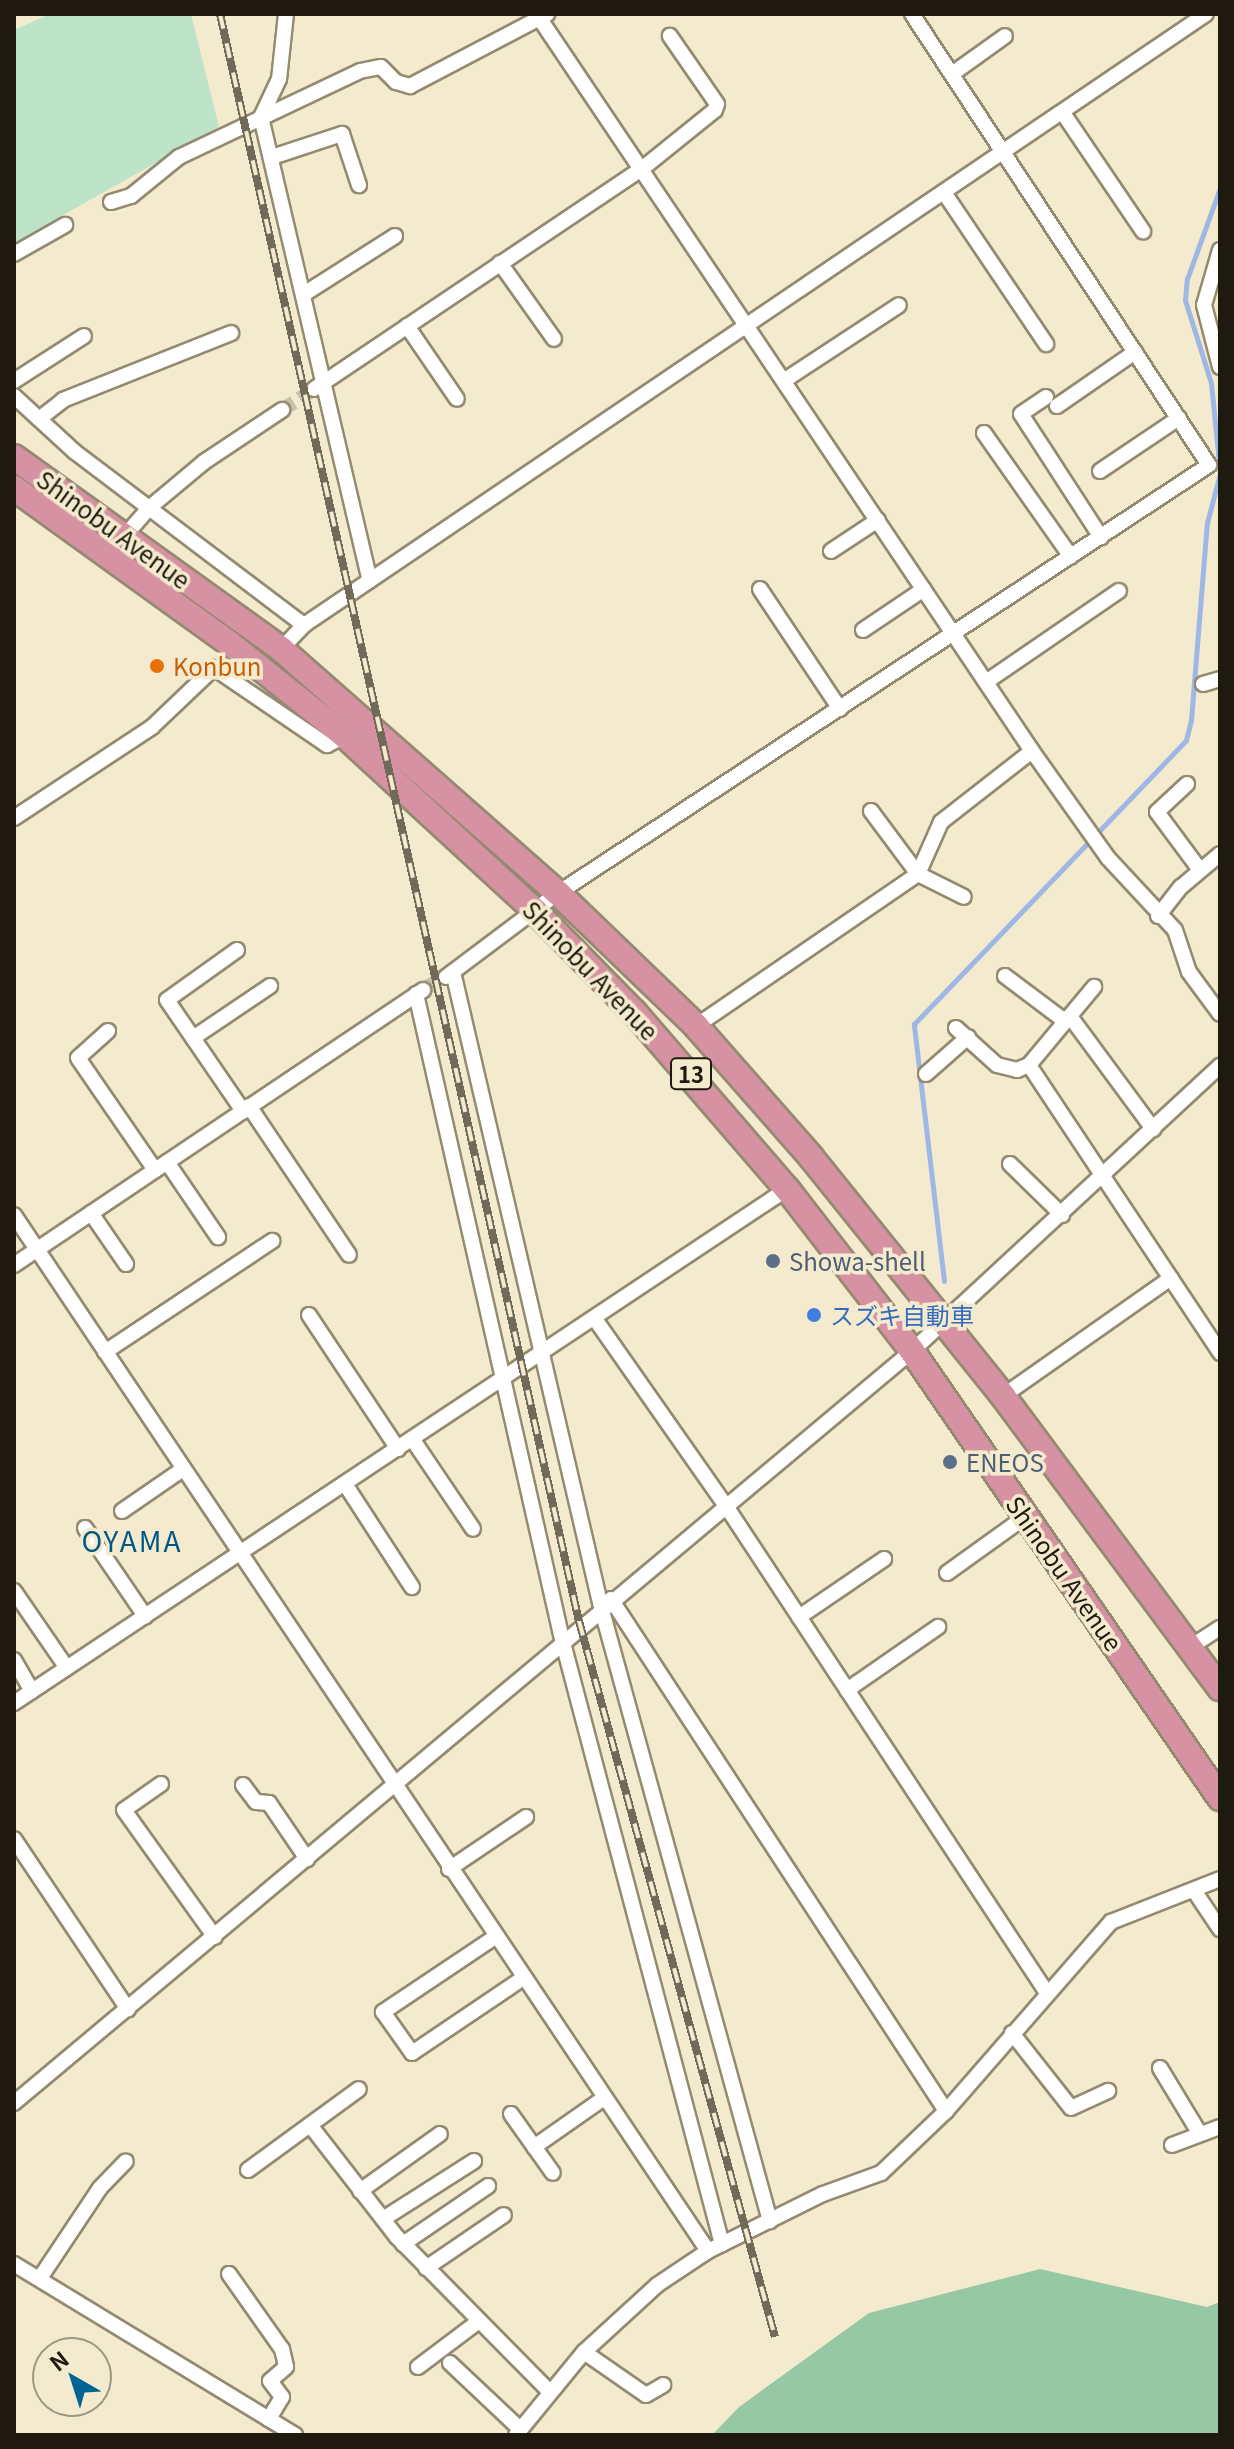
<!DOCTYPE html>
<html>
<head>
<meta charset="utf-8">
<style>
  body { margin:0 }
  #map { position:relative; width:1234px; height:2449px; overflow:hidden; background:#f4eace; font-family:Georgia,"Noto Sans JP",serif }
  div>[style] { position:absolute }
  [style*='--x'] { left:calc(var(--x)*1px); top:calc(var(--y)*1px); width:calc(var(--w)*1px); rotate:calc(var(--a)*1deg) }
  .green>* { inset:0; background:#bde4c9 }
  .forest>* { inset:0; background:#96c8a6 }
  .stream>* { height:5px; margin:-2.5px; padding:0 2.5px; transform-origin:2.5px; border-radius:2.5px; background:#9eb7e5 }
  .minor-tunnel>* { height:14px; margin-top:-7px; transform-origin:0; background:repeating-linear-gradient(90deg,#c9c0a8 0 14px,transparent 0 21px) }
  .roads { filter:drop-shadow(2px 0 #938a70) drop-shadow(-2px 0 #938a70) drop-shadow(0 2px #938a70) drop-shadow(0 -2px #938a70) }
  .minor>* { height:14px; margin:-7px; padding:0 7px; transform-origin:7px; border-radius:7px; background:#fff }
  .trunk>* { height:24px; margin:-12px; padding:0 12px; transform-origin:12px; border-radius:12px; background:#d692a2 }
  .rail>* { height:8px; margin-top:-4px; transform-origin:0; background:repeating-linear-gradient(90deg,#f4eace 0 15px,#716a59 0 30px); box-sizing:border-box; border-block:2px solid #716a59 }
  .dots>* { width:22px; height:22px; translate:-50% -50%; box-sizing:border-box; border:4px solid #f4eace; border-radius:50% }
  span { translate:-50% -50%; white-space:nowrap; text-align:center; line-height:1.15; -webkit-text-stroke:7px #f4eace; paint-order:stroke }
  .shield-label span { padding:2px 6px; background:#f4eace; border:2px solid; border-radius:6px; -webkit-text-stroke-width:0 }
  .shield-label { font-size:22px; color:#1e1a10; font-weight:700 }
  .street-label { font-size:24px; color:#1e1a10 }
  .food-label { font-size:24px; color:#c56008 }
  .left { translate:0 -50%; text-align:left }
  .service-label { font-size:24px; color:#4e5e75 }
  .shop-label { font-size:24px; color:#366cbe }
  .quarter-label { font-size:28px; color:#005883; letter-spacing:2px }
  .frame { position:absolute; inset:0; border:16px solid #1e1a10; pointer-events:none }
  .north { position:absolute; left:32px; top:2337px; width:80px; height:80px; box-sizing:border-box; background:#f4eace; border:2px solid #9e9782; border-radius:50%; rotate:321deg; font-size:22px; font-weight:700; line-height:32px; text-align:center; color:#1e1a10 }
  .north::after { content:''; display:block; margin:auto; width:28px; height:36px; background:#016493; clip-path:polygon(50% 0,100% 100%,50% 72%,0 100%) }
</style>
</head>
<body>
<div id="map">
  <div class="green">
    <div style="clip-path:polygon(50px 14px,191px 14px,219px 127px,14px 243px,14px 30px)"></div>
  </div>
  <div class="forest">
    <div style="clip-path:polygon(1040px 2269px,1207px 2307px,1220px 2302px,1220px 2435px,712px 2435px,739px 2407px,869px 2313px)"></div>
  </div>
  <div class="stream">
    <div style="--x:944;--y:1281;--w:259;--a:-96.7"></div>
    <div style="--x:914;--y:1024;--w:393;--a:-46.2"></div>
    <div style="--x:1186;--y:740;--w:21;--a:-76"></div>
    <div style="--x:1191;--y:720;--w:198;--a:-85.4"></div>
    <div style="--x:1207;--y:523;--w:52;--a:-75.4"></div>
    <div style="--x:1220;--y:473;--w:90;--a:-95.7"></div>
    <div style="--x:1211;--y:383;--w:87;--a:-107.4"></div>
    <div style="--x:1185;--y:300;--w:21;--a:-85"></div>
    <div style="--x:1187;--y:279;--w:97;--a:-70.1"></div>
  </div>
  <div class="minor-tunnel">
    <div style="--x:282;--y:410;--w:38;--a:-33"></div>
    <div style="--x:423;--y:989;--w:26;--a:-28"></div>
  </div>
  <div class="roads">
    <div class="minor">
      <div style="--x:286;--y:14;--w:65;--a:96.1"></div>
      <div style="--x:279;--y:79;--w:42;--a:115.3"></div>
      <div style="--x:261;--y:117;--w:476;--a:76.8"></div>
      <div style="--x:540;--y:19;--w:882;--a:56.09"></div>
      <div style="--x:1032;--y:751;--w:131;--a:54.6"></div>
      <div style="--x:1108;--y:858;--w:98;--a:47.1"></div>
      <div style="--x:1175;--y:930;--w:44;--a:71.6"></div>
      <div style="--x:1189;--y:972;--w:52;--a:53.6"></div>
      <div style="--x:952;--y:74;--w:65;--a:-35.6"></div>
      <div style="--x:1063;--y:113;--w:143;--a:55.9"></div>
      <div style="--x:272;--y:157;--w:74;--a:-18.2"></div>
      <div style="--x:342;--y:134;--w:54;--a:71.6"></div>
      <div style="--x:945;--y:194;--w:181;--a:56"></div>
      <div style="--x:111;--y:202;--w:21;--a:-17"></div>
      <div style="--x:131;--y:196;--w:62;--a:-39.1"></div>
      <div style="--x:179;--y:157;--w:200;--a:-25.4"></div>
      <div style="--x:360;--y:71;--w:21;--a:-11"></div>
      <div style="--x:381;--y:67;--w:21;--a:45"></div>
      <div style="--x:396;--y:82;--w:15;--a:16"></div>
      <div style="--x:410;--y:86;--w:155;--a:-27.7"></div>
      <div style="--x:1220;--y:250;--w:57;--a:106.2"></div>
      <div style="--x:1204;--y:305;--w:64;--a:75.5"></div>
      <div style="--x:14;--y:254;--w:59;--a:-29.6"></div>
      <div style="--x:500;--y:263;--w:93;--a:54.6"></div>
      <div style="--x:304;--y:294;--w:108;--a:-32.5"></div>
      <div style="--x:407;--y:326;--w:88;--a:55.6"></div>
      <div style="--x:785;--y:380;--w:136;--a:-33.3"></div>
      <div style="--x:14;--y:381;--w:83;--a:-32.7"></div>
      <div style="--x:314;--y:389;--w:396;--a:-33.9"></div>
      <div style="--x:643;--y:168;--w:92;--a:-38.9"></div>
      <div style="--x:715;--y:110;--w:6;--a:-72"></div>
      <div style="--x:717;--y:104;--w:83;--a:-124.7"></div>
      <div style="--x:14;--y:396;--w:83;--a:42.6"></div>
      <div style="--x:75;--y:452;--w:287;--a:37.1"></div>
      <div style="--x:304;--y:625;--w:1089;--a:-34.11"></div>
      <div style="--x:1046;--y:397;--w:30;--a:146"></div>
      <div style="--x:1021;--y:414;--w:147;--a:57"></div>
      <div style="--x:1057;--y:406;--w:95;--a:-34.7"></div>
      <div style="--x:39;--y:419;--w:31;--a:-38"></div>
      <div style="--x:63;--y:400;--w:181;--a:-21.7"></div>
      <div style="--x:984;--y:433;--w:151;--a:54.9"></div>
      <div style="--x:1100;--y:471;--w:95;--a:-33.9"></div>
      <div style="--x:831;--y:551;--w:56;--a:-33.4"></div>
      <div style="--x:108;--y:555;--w:62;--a:-48.9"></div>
      <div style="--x:149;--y:508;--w:72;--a:-39.9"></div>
      <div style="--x:204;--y:462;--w:94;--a:-33.7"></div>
      <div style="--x:760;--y:589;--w:144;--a:56.3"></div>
      <div style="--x:863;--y:630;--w:73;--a:-33.9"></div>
      <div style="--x:281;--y:649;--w:33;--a:-46"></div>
      <div style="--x:986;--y:682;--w:161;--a:-34.4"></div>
      <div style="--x:1203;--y:684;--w:18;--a:-16"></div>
      <div style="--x:1187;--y:784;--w:41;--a:137"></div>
      <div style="--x:1157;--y:812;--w:72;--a:53.4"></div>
      <div style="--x:871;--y:811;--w:79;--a:53.3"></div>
      <div style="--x:14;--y:818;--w:165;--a:-33.4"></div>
      <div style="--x:152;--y:727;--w:86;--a:-43.6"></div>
      <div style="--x:214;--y:668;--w:137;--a:34.3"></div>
      <div style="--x:327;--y:745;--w:20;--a:-27"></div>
      <div style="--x:918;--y:874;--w:57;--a:-66.1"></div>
      <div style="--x:941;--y:822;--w:115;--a:-38"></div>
      <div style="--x:1158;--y:916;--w:37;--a:-52"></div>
      <div style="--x:1181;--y:887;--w:51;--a:-40.2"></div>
      <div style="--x:237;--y:950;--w:86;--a:144.5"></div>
      <div style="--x:167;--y:1000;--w:135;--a:55.6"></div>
      <div style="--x:453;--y:972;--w:652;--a:76.88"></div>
      <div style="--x:601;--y:1607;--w:637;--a:74.61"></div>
      <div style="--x:1005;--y:976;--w:70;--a:36.9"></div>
      <div style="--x:1061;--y:1018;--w:11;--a:5"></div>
      <div style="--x:1072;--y:1019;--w:137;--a:53.6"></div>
      <div style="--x:446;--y:977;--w:140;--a:-36.9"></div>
      <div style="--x:558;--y:893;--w:779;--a:-33.32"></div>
      <div style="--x:1209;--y:465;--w:540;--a:-123.37"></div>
      <div style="--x:416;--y:994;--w:661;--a:77.25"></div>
      <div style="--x:562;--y:1639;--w:626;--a:75.19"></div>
      <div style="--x:696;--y:1026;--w:269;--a:-34.4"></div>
      <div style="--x:918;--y:874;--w:51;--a:26.6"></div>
      <div style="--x:956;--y:1028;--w:55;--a:42.1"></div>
      <div style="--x:997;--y:1065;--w:21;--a:14"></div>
      <div style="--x:1017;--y:1070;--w:13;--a:-23"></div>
      <div style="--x:1029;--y:1065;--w:102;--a:-50.2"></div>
      <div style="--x:108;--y:1031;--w:40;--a:138"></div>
      <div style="--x:78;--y:1058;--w:136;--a:55.5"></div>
      <div style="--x:193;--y:1038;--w:93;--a:-34"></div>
      <div style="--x:1029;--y:1065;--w:346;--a:56.4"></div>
      <div style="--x:926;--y:1074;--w:56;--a:-41.4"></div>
      <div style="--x:249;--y:1106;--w:179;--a:56.1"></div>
      <div style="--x:167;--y:1162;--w:91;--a:55.8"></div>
      <div style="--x:1010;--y:1164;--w:73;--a:44.4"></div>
      <div style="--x:91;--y:1213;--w:62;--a:55.5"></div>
      <div style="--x:14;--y:1215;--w:1247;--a:56.18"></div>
      <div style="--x:14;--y:1265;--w:493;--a:-33.9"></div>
      <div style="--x:309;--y:1315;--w:161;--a:56.4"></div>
      <div style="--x:595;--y:1319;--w:228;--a:55"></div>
      <div style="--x:726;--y:1506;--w:583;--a:56.61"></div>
      <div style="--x:105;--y:1352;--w:201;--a:-33.6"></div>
      <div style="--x:1003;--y:1396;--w:205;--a:-35.1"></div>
      <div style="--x:413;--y:1440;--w:107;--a:56"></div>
      <div style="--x:345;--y:1484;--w:123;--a:57"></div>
      <div style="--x:122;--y:1511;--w:74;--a:-34.5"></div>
      <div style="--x:85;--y:1528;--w:107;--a:55.7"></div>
      <div style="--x:947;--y:1573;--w:96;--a:-35.7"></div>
      <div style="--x:14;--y:1591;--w:93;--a:55.5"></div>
      <div style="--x:611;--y:1599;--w:612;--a:56.8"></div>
      <div style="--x:799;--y:1617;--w:103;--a:-34.3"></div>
      <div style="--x:1192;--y:1646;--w:33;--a:-33"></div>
      <div style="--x:14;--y:1660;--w:36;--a:60"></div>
      <div style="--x:847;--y:1690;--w:111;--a:-34.7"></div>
      <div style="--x:14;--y:1703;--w:928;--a:-33.62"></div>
      <div style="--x:161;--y:1784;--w:45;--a:144.9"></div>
      <div style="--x:124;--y:1810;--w:156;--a:54.4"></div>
      <div style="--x:243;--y:1785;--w:21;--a:53"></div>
      <div style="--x:256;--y:1802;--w:13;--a:4"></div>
      <div style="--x:269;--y:1803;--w:68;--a:55.8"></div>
      <div style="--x:14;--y:1839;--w:205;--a:56.2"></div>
      <div style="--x:449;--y:1869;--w:93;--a:-34"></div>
      <div style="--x:1195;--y:1892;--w:45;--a:56"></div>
      <div style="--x:495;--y:1937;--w:135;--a:146.2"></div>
      <div style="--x:383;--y:2012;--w:50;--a:54.7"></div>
      <div style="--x:412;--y:2053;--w:134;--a:-34"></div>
      <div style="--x:1012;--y:2033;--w:95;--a:51.8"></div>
      <div style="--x:1071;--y:2108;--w:41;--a:-24.7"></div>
      <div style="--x:1160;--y:2068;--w:77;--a:58.8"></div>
      <div style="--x:14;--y:2103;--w:1171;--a:-39.94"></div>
      <div style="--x:912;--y:1351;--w:420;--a:-42.8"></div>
      <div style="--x:511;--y:2114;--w:72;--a:54.6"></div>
      <div style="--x:310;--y:2125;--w:142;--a:52.2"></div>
      <div style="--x:397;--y:2237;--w:218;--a:45.4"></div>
      <div style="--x:1172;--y:2145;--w:51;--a:-20.6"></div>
      <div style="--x:534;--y:2147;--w:85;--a:-35"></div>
      <div style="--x:248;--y:2170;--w:137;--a:-36.1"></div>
      <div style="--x:360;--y:2191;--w:98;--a:-35.5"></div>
      <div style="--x:383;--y:2219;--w:108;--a:-32.5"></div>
      <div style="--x:403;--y:2244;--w:103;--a:-34.3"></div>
      <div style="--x:14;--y:2264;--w:329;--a:31.3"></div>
      <div style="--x:426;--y:2268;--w:94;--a:-34.2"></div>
      <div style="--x:229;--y:2274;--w:92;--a:54.8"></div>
      <div style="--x:282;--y:2349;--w:18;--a:77"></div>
      <div style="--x:286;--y:2367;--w:21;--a:139"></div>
      <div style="--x:270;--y:2381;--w:20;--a:53"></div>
      <div style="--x:282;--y:2397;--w:26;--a:121"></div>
      <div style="--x:40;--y:2278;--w:108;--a:-56.3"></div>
      <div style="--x:100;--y:2188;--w:37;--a:-46"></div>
      <div style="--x:584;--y:2352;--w:75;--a:34.7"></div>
      <div style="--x:646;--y:2395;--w:20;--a:-30"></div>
      <div style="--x:450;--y:2363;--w:96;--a:43.3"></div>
      <div style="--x:418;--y:2367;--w:76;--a:-37"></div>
      <div style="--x:516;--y:2435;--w:107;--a:-50.7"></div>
      <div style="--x:584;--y:2352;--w:99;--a:-42.5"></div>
      <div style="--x:657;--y:2285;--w:61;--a:-33.7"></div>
      <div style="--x:708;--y:2251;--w:128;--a:-26.4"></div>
      <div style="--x:823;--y:2194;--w:62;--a:-19.9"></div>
      <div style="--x:881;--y:2173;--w:90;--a:-43.6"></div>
      <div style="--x:946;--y:2111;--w:251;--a:-48.9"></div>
      <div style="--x:1111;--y:1922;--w:117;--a:-21.5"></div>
    </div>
    <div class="trunk">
      <div style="--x:14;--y:457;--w:329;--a:35.7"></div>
      <div style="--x:281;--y:649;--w:369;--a:41.4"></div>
      <div style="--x:558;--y:893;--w:192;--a:43.9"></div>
      <div style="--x:696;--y:1026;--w:174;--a:48.7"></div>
      <div style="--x:811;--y:1157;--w:307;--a:51.2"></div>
      <div style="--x:1003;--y:1396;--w:364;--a:53.4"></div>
      <div style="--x:14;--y:488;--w:265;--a:35.8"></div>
      <div style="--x:229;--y:643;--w:149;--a:38.7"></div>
      <div style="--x:345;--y:736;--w:258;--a:42.6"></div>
      <div style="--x:535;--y:911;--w:141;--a:45.6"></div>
      <div style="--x:634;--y:1012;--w:234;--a:49.2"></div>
      <div style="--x:787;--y:1189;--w:205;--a:52.3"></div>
      <div style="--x:912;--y:1351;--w:543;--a:55.43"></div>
    </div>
  </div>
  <div class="rail">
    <div style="--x:220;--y:14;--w:1647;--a:77.41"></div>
    <div style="--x:579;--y:1621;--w:742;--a:74.69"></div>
  </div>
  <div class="dots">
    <div style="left:157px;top:666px;background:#e8710a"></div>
    <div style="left:773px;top:1261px;background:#5c6f8a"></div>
    <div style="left:814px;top:1315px;background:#3f7fe0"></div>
    <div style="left:950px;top:1462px;background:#5c6f8a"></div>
  </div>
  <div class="shield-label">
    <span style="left:691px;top:1074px">13</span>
  </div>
  <div class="street-label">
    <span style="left:114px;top:529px;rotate:36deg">Shinobu Avenue</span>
    <span style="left:591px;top:970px;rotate:46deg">Shinobu Avenue</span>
    <span style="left:1065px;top:1573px;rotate:55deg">Shinobu Avenue</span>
  </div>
  <div class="food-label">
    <span class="left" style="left:173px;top:666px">Konbun</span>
  </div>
  <div class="service-label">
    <span class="left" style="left:789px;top:1261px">Showa-shell</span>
    <span class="left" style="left:966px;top:1462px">ENEOS</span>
  </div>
  <div class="shop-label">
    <span class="left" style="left:830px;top:1315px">スズキ自動車</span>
  </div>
  <div class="quarter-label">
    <span style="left:132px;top:1540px">OYAMA</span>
  </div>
  <div class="frame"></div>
  <div class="north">N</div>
</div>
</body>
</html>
